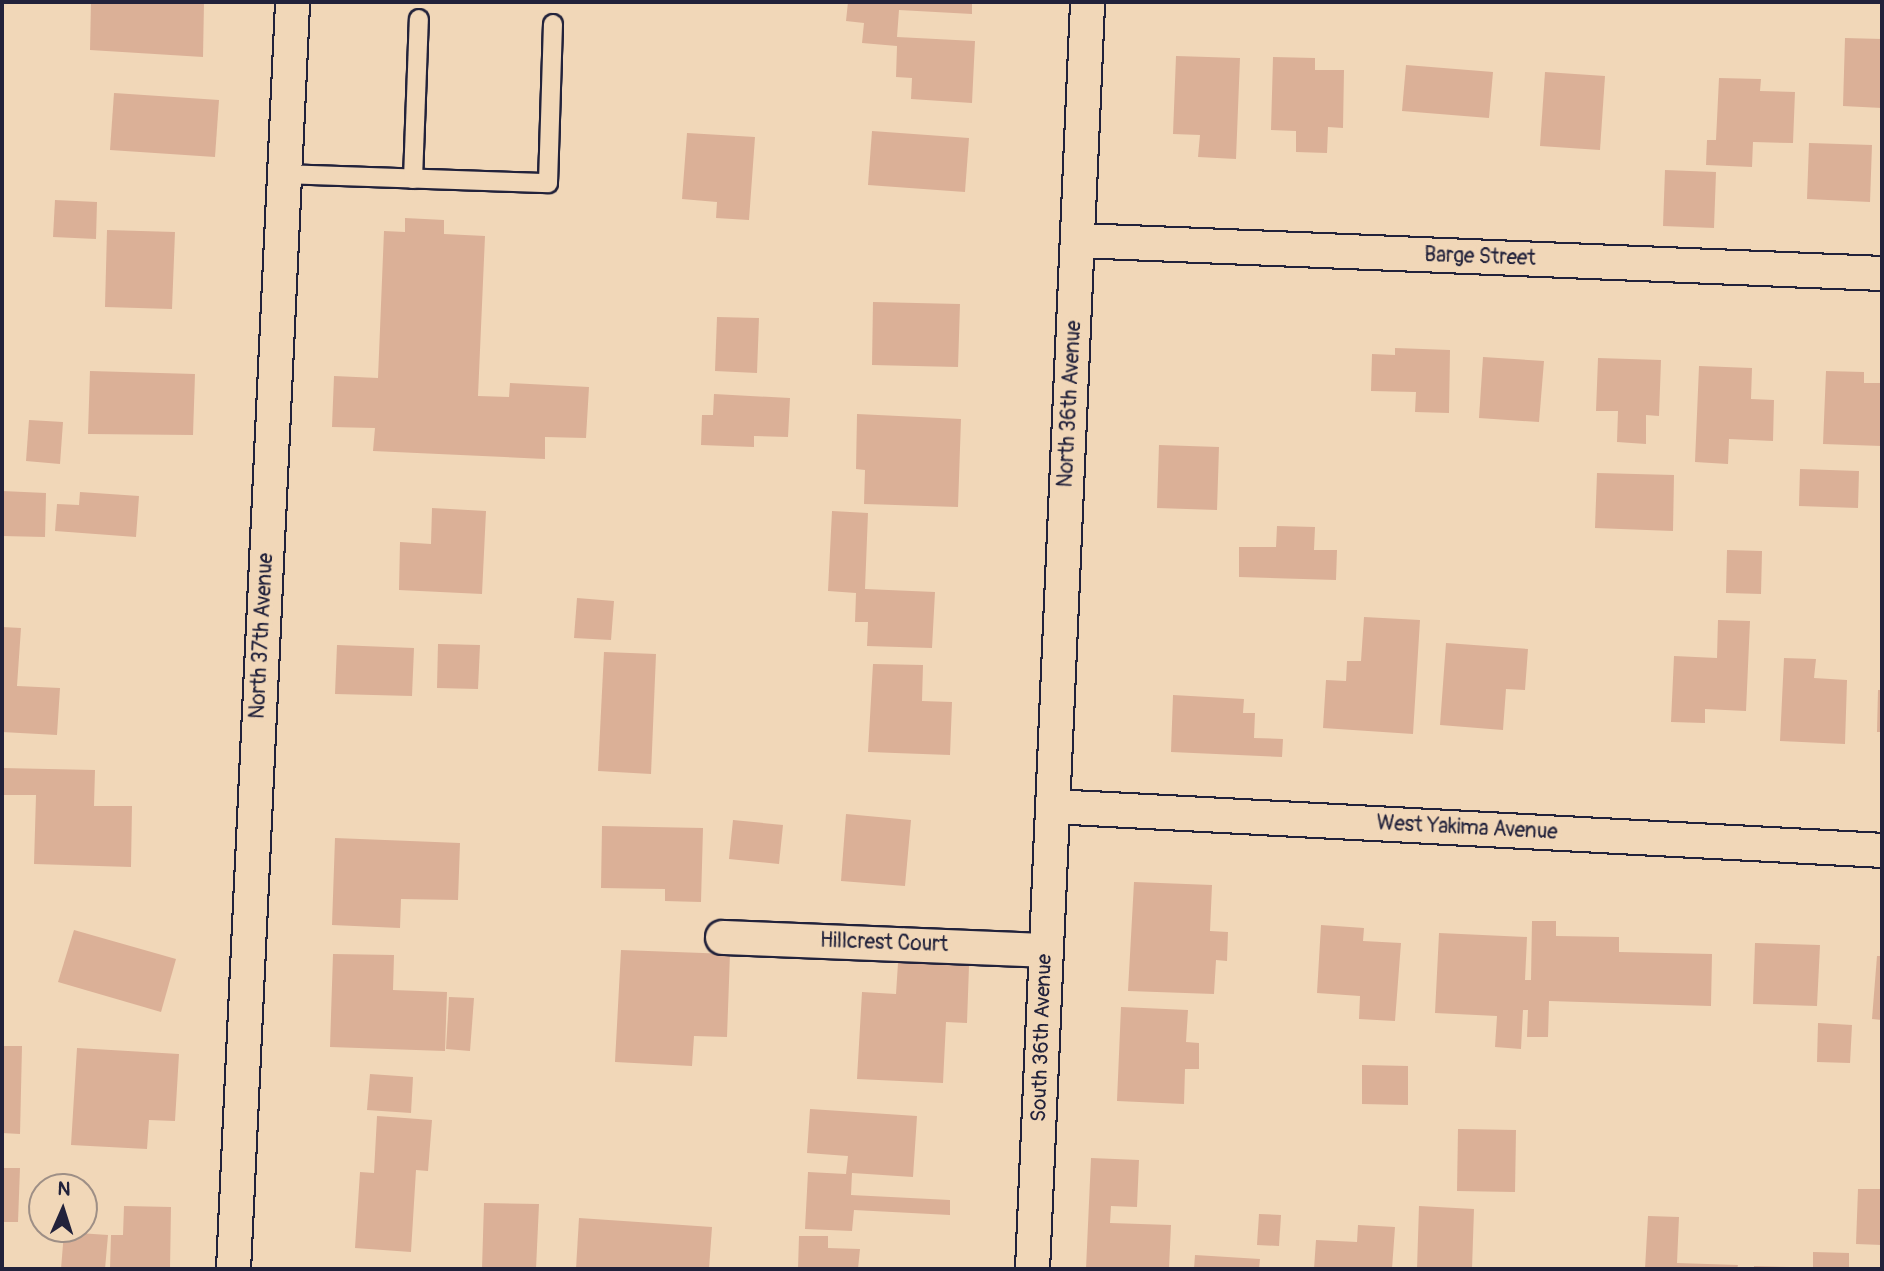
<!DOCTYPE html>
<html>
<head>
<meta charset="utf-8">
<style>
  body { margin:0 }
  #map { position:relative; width:1884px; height:1271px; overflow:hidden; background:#f1d7b8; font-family:Pangolin,sans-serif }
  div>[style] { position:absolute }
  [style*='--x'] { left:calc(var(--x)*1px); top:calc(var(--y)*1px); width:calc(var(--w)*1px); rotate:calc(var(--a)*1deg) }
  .building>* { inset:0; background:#dbb097 }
  .roads { filter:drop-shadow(2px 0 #22223b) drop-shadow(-2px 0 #22223b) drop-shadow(0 2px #22223b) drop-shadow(0 -2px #22223b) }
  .lane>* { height:18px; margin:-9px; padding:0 9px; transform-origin:9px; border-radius:9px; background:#f1d7b8 }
  .street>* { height:33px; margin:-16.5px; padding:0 16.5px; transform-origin:16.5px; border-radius:16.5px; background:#f1d7b8 }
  span { translate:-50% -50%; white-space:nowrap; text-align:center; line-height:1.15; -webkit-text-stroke:7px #f1d7b8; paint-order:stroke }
  .street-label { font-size:21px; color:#22223b }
  .frame { position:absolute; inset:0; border:4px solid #22223b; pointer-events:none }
  .north { position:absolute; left:28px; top:1173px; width:70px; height:70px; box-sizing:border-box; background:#f1d7b8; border:2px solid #9e8f86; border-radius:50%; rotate:3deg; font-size:19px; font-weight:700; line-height:28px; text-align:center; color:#22223b }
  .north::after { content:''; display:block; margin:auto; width:24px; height:32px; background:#22223b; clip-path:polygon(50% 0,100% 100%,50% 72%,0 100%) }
</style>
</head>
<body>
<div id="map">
  <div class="building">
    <div style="clip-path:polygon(91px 2px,204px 2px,203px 57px,90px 50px)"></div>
    <div style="clip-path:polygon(848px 2px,972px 2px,972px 14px,899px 10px,897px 37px,975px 41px,972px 103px,911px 99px,912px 78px,896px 77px,897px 46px,862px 43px,864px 23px,846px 21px)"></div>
    <div style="clip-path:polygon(1845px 38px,1882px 39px,1882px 108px,1843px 106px)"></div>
    <div style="clip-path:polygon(1176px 56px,1240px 58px,1236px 159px,1198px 157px,1200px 135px,1173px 134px)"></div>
    <div style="clip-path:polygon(1273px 57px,1315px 58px,1315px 70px,1344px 70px,1343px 128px,1328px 127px,1327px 153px,1296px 152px,1296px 131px,1271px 130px)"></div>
    <div style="clip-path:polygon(1406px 65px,1493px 72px,1489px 118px,1402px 111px)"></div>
    <div style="clip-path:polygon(1545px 72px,1605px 76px,1600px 150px,1540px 146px)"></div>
    <div style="clip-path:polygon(1719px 78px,1761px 79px,1760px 91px,1795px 92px,1793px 143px,1753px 142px,1752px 167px,1706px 165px,1707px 140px,1716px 140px)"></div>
    <div style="clip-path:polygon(114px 93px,219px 100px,215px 157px,110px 150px)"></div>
    <div style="clip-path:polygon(872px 131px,969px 138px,965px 192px,868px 185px)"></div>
    <div style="clip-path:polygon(687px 133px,755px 137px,749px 220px,716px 218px,717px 202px,682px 199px)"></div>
    <div style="clip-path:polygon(1809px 143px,1872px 145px,1870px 202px,1807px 199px)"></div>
    <div style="clip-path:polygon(1665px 170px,1716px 172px,1714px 228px,1663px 226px)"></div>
    <div style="clip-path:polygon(55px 200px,97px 202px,96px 239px,53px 237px)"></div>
    <div style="clip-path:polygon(405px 218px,444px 220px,444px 234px,485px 236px,478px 396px,509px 397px,510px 383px,589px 387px,586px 438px,545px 437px,545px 459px,373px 451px,375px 428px,332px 427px,334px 376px,378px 378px,384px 231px,405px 232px)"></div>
    <div style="clip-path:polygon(107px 230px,175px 232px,172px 309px,105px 307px)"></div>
    <div style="clip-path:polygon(873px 302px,960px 304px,958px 367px,872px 365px)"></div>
    <div style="clip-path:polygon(717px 317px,759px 318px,757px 373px,715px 371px)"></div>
    <div style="clip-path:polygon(1395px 348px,1450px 350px,1449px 413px,1415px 412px,1416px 392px,1371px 391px,1372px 354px,1395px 355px)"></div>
    <div style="clip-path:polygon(1483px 357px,1544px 361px,1539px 422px,1479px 418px)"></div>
    <div style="clip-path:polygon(1598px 358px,1661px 360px,1659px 416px,1646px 415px,1646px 444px,1617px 442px,1618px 411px,1596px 411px)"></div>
    <div style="clip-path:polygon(1699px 366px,1752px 368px,1751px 399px,1774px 400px,1773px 441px,1729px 439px,1728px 464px,1695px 462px)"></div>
    <div style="clip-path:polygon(90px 371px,195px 374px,193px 435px,88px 434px)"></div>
    <div style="clip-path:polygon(1826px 371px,1864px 372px,1864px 383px,1882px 383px,1882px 446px,1823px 444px)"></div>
    <div style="clip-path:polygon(714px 394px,790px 398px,788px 437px,754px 436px,754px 447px,701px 445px,702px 415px,713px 415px)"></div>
    <div style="clip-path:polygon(857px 414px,961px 419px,958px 507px,864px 504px,865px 470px,856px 469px)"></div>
    <div style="clip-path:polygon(29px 420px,63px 422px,60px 464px,26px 461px)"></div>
    <div style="clip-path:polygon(1159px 445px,1219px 447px,1217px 510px,1157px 508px)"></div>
    <div style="clip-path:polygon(1800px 469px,1859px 471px,1858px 508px,1799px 506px)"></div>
    <div style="clip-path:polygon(1597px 473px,1674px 475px,1673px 531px,1595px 528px)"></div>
    <div style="clip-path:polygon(2px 491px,46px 493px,45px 537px,2px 536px)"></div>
    <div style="clip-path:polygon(80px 492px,139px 496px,136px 537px,55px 531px,57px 504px,79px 505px)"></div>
    <div style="clip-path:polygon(432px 508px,486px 511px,482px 594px,399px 590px,400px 542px,431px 544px)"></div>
    <div style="clip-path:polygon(832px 511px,868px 513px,865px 589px,935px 592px,932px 648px,867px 646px,868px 622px,855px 622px,856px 593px,828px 591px)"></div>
    <div style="clip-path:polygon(1277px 526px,1315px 527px,1314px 550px,1337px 550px,1336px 580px,1239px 577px,1239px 547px,1276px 547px)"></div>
    <div style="clip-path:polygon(1727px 550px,1762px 551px,1761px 594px,1726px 593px)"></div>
    <div style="clip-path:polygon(577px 598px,614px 601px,611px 640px,574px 638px)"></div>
    <div style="clip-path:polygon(1364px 617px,1420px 620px,1413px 734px,1323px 728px,1326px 680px,1346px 681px,1347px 661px,1361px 661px)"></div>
    <div style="clip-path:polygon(1718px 620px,1750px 621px,1746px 711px,1705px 709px,1705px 723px,1671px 722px,1674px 656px,1717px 658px)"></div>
    <div style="clip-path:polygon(2px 627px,21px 628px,17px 686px,60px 688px,57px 735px,2px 732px)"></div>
    <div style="clip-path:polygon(1446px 643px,1528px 649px,1525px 690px,1506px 689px,1503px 730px,1440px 725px)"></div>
    <div style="clip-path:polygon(438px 644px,480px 645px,478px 689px,437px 688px)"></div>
    <div style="clip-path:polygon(337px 645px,414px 648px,412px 696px,335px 694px)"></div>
    <div style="clip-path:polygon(604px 652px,656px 654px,651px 774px,598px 771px)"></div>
    <div style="clip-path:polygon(1784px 658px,1816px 659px,1814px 678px,1847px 680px,1845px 744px,1780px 741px)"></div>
    <div style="clip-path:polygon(873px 664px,923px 665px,922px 701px,952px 702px,950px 755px,868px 752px)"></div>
    <div style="clip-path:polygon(1878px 690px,1882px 690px,1882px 732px,1877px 732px)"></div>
    <div style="clip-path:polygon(1173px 695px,1244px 699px,1243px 713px,1255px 713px,1254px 738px,1283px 739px,1282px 757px,1171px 752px)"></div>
    <div style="clip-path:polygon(2px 768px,95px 770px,94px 806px,132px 806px,131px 867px,34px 864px,36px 795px,2px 795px)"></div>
    <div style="clip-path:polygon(846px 814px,911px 820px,905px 886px,841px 881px)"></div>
    <div style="clip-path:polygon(733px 820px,783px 825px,779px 864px,729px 859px)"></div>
    <div style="clip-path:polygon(602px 826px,703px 828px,701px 902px,665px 901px,665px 889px,601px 888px)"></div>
    <div style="clip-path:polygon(335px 838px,460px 843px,458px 900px,401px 899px,400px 928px,332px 925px)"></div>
    <div style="clip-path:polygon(1134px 882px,1212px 885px,1210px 931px,1228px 932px,1227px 961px,1216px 960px,1214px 994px,1128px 991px)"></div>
    <div style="clip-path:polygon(1532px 921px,1556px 921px,1556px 936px,1619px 937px,1619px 952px,1712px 954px,1711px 1006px,1549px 1001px,1548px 1037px,1527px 1037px,1528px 1010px,1523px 1010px,1521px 1049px,1495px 1047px,1497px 1016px,1435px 1013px,1439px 933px,1527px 937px,1525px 980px,1531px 980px)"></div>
    <div style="clip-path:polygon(1321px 925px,1364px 928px,1363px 941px,1401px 943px,1395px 1021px,1359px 1019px,1360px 996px,1317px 993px)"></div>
    <div style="clip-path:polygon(74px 930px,176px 959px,161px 1012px,58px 982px)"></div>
    <div style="clip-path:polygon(1755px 943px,1820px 945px,1817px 1006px,1753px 1004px)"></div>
    <div style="clip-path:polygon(621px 950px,730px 954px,727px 1037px,694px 1036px,692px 1066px,615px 1062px)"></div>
    <div style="clip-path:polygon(333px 954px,394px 955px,393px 990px,447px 992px,445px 1051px,330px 1047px)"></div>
    <div style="clip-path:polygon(1877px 956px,1882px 956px,1882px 1020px,1872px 1019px)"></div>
    <div style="clip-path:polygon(898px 963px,969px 966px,967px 1023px,946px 1022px,943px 1083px,857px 1079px,862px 992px,896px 994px)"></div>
    <div style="clip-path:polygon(449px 997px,474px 998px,470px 1051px,446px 1049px)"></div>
    <div style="clip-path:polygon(1121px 1007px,1188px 1010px,1186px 1042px,1199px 1043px,1199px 1069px,1185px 1069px,1184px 1104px,1117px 1101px)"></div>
    <div style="clip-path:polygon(1818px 1023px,1852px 1025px,1850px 1063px,1817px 1062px)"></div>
    <div style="clip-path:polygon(2px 1046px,22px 1046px,20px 1134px,2px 1133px)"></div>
    <div style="clip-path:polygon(77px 1048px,179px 1054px,175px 1121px,149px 1120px,147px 1149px,71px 1145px)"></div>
    <div style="clip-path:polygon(1362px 1065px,1408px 1066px,1408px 1105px,1362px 1104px)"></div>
    <div style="clip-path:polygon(370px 1074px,413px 1077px,411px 1113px,367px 1110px)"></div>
    <div style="clip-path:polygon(810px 1109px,917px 1116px,913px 1177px,852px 1173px,851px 1195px,950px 1200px,950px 1215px,854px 1210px,852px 1231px,805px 1229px,808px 1172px,846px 1174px,848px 1156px,807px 1153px)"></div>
    <div style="clip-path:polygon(377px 1116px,432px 1120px,428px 1171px,416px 1170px,411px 1252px,355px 1248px,360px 1172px,374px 1173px)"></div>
    <div style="clip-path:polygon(1458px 1129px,1516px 1130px,1515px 1192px,1457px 1191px)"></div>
    <div style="clip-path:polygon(1091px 1158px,1139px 1160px,1137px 1207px,1111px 1206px,1110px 1223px,1171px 1225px,1169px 1269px,1086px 1269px)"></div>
    <div style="clip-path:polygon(2px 1168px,20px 1168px,18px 1222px,2px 1222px)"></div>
    <div style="clip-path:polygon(1858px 1189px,1882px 1189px,1882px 1245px,1856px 1244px)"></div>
    <div style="clip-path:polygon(484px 1203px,539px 1204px,536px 1269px,482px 1269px)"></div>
    <div style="clip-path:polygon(124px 1206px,171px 1207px,170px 1269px,110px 1269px,111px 1235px,123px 1235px)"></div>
    <div style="clip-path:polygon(1419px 1206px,1474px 1209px,1472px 1269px,1417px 1269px)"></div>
    <div style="clip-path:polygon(1259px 1214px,1281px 1215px,1279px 1246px,1257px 1245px)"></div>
    <div style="clip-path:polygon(1648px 1216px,1679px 1217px,1677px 1263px,1738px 1265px,1737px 1269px,1645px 1269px)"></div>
    <div style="clip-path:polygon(579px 1218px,712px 1227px,709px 1269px,576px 1269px)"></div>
    <div style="clip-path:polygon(1358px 1225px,1395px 1227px,1392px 1269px,1314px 1269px,1316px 1240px,1357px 1242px)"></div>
    <div style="clip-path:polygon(64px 1232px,108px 1235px,105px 1269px,61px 1269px)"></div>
    <div style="clip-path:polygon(799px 1236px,828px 1236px,828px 1248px,860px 1249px,858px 1269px,798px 1269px)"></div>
    <div style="clip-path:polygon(1813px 1252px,1849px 1253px,1849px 1269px,1813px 1269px)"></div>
    <div style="clip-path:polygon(1195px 1255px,1260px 1259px,1259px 1269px,1194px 1269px)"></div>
    <div style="clip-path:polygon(1754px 1266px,1790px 1267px,1790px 1269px,1754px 1269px)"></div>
  </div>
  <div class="roads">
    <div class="lane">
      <div style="--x:284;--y:174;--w:264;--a:2"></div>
      <div style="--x:548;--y:183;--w:159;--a:-88.2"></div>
      <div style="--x:413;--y:179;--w:160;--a:-87.9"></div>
    </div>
    <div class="street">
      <div style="--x:1078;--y:240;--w:805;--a:2.35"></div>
      <div style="--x:1052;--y:806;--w:831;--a:3.03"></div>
      <div style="--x:722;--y:937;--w:323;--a:2.3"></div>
      <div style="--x:233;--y:1269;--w:1268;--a:-87.33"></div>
      <div style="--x:1032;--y:1269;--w:1268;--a:-87.51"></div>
    </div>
  </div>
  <div class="street-label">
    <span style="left:1480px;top:257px;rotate:2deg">Barge Street</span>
    <span style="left:1070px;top:404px;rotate:-87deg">North 36th Avenue</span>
    <span style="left:262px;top:636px;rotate:-87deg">North 37th Avenue</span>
    <span style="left:1467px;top:828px;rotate:3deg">West Yakima Avenue</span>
    <span style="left:884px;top:943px;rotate:2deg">Hillcrest Court</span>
    <span style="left:1042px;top:1038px;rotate:-88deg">South 36th Avenue</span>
  </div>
  <div class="frame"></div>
  <div class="north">N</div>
</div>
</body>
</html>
